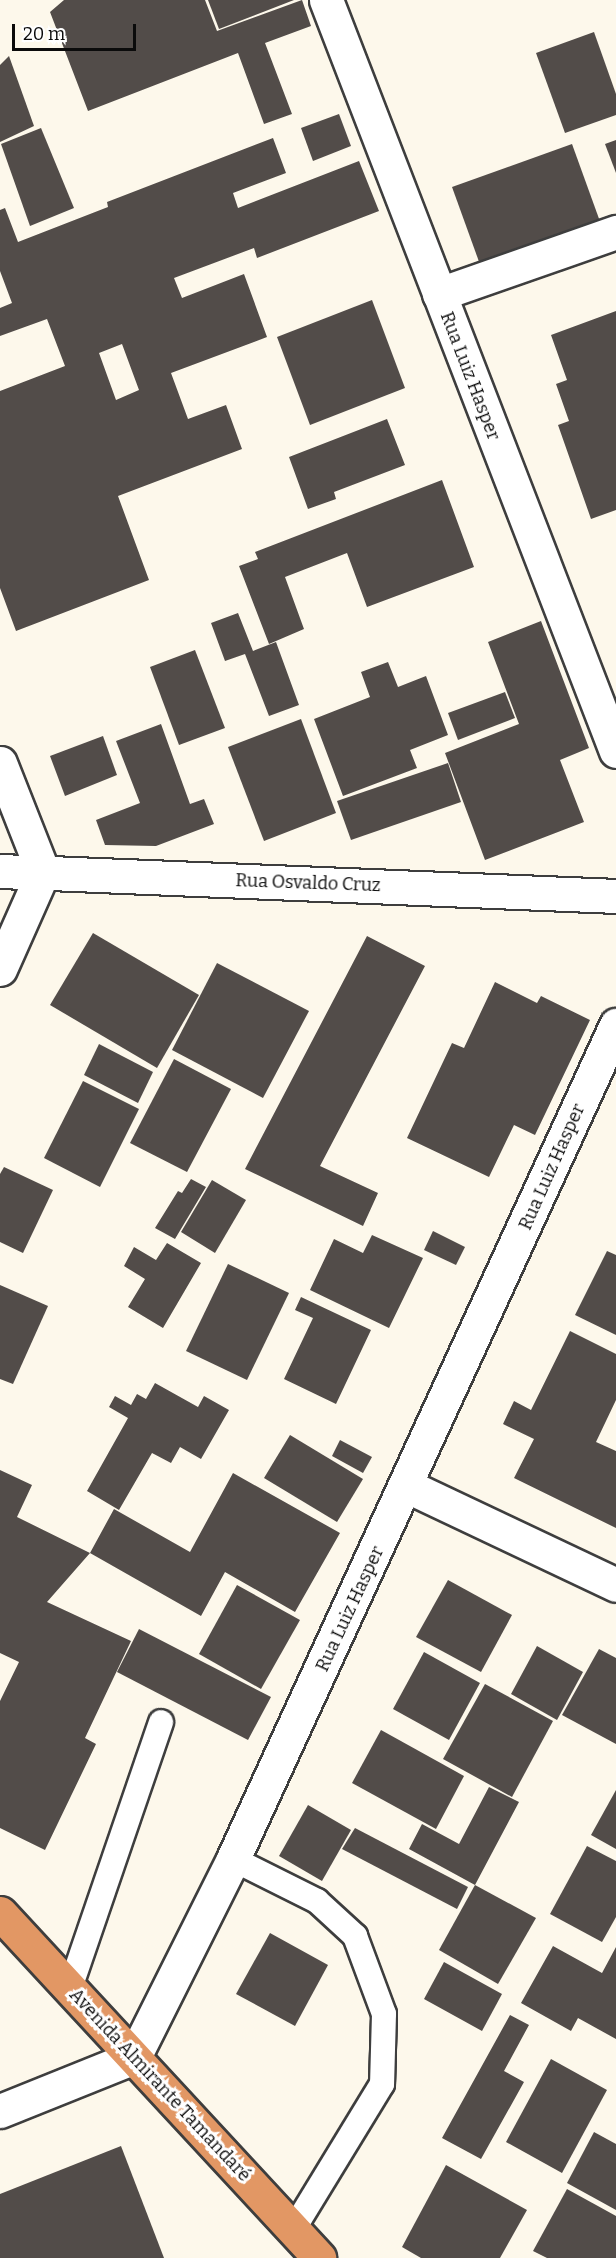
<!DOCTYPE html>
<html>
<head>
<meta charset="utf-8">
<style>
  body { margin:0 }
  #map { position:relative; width:616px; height:2258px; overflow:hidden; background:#fdf8eb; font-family:Bitter,serif }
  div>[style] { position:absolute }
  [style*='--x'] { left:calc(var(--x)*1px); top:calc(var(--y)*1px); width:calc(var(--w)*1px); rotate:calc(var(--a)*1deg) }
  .building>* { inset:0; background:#524c49 }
  .roads { filter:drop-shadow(2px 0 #3e3e3e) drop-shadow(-2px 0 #3e3e3e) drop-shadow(0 2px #3e3e3e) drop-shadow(0 -2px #3e3e3e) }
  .lane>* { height:24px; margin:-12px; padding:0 12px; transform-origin:12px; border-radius:12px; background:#fff }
  .street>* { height:33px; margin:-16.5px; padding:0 16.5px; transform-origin:16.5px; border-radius:16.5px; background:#fff }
  .highway>* { height:33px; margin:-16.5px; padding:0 16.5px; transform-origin:16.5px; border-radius:16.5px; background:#e29764 }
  span { translate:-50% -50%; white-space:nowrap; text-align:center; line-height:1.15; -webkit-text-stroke:6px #fff; paint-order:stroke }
  .street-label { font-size:18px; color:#0b0b0b }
  .scale { position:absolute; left:12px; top:24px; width:124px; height:27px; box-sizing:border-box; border:3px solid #0b0b0b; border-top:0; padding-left:8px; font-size:18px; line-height:21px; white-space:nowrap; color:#0b0b0b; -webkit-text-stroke:4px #fff; paint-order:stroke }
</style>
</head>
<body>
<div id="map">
  <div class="building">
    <div style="clip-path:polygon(64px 0,205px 0,217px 31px,302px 0,311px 26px,265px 43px,292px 114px,264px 124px,238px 53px,88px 111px,50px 12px)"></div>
    <div style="clip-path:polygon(208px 0,294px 0,219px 29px)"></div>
    <div style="clip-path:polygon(594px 32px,616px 94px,616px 115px,565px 133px,536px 53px)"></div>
    <div style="clip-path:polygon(9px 56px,34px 126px,0 142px,0 65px)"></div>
    <div style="clip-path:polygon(339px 114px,351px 146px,313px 161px,301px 128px)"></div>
    <div style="clip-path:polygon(41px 128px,74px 208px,30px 226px,1px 144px)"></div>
    <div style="clip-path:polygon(evenodd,273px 138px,286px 173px,233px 193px,238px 208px,359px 161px,379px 211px,257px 258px,254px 248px,174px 278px,182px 298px,244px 274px,267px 337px,171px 373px,188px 419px,226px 405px,242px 449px,118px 496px,149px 580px,16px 631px,0 588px,0 391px,65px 366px,47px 319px,0 336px,0 308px,12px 303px,0 271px,0 210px,5px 208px,18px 242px,108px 207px,107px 202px,273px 138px,122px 344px,139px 390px,116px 400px,99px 353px,122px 344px)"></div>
    <div style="clip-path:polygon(616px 140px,616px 173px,605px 144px)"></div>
    <div style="clip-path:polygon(572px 144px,602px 227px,482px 270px,452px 187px)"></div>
    <div style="clip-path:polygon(372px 300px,405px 388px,310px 425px,277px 337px)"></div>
    <div style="clip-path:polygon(616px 311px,616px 510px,591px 519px,558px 425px,569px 421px,556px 384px,567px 380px,551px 335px)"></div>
    <div style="clip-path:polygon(387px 419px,405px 465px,334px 492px,336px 499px,308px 509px,289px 457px)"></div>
    <div style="clip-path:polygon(442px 480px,474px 567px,367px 607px,347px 553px,285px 577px,304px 629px,269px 644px,239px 566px,258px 559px,255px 552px)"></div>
    <div style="clip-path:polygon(238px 613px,253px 651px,276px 642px,299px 705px,269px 716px,245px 654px,225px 661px,211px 623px)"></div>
    <div style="clip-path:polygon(541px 621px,589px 748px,560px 760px,584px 822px,485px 860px,445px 753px,519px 724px,488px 642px)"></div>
    <div style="clip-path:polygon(195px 650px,225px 728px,179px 745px,150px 667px)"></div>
    <div style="clip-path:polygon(388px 662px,398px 687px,426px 676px,448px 735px,410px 750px,417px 768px,343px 796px,314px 719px,370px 697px,361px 672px)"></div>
    <div style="clip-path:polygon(505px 692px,515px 718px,458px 740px,448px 713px)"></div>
    <div style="clip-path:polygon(301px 719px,336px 813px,264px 841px,228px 747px)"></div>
    <div style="clip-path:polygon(161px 724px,190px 804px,204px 799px,214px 824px,156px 846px,105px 845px,96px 820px,140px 803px,116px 741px)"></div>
    <div style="clip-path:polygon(103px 736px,117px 775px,65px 796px,50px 756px)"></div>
    <div style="clip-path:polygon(448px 763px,461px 802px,351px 840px,337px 801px)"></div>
    <div style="clip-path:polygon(93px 933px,199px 995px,157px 1068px,50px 1005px)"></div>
    <div style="clip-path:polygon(367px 936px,425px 966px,320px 1166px,378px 1193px,363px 1226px,245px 1169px)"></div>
    <div style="clip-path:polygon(217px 963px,309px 1011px,263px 1098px,172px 1050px)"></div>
    <div style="clip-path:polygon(495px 982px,537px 1003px,541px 996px,590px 1020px,535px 1135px,514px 1125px,489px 1177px,407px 1138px,452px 1043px,464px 1048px)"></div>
    <div style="clip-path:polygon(99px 1044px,153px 1072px,138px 1103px,84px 1075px)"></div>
    <div style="clip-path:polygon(174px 1059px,231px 1089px,187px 1172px,130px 1143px)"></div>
    <div style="clip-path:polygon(83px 1081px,139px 1109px,100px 1187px,44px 1158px)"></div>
    <div style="clip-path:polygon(4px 1167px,53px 1190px,23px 1253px,0 1242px,0 1174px)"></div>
    <div style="clip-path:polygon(191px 1179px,206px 1187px,175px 1239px,155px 1228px,178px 1191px,182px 1193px)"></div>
    <div style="clip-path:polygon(212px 1180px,246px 1200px,215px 1253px,181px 1232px)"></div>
    <div style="clip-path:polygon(433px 1231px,465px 1247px,456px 1265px,424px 1250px)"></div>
    <div style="clip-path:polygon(372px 1235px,423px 1258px,389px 1328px,310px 1290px,334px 1239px,363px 1253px)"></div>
    <div style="clip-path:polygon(167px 1243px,201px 1263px,163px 1328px,128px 1307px,145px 1279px,124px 1266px,134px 1247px,156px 1260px)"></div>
    <div style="clip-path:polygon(607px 1251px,616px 1255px,616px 1335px,575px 1315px)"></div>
    <div style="clip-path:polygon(228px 1264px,289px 1293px,247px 1380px,186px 1351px)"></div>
    <div style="clip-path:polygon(0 1285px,48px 1306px,13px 1384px,0 1379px)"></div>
    <div style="clip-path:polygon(301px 1297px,371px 1330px,336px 1404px,284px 1379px,313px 1318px,295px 1310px)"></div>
    <div style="clip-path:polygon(570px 1331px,616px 1354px,616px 1400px,596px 1442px,616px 1451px,616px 1528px,514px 1478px,534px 1439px,503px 1424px,514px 1401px,531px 1410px)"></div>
    <div style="clip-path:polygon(155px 1383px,198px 1407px,204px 1396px,229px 1410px,201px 1459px,180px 1447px,171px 1463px,152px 1453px,119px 1510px,87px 1491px,128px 1418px,109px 1407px,115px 1396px,131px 1405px,137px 1394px,146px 1399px)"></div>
    <div style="clip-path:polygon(290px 1435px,363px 1479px,337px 1522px,264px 1478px)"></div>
    <div style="clip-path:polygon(340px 1440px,372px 1457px,363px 1473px,332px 1456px)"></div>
    <div style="clip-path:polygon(0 1470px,32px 1485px,17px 1517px,90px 1553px,47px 1602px,131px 1641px,85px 1738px,96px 1744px,45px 1850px,0 1828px,0 1701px,19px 1662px,0 1653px)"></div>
    <div style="clip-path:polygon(233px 1473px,340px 1533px,295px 1612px,225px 1572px,201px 1616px,90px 1553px,114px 1509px,190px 1552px)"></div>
    <div style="clip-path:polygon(448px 1580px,512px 1615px,481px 1672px,416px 1637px)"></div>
    <div style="clip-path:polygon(237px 1585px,300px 1620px,261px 1689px,199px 1654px)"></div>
    <div style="clip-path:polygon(139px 1629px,271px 1697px,248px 1740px,117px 1672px)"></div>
    <div style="clip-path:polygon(537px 1646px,583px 1672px,557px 1720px,511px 1694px)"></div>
    <div style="clip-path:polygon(599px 1649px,616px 1658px,616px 1744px,562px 1715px)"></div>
    <div style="clip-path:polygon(424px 1652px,480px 1683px,449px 1740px,393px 1709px)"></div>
    <div style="clip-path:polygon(485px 1684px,553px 1721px,512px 1797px,443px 1759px)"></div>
    <div style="clip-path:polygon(381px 1730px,464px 1776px,436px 1829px,352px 1783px)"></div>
    <div style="clip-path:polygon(489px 1787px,519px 1802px,475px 1885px,409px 1849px,422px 1824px,459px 1844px)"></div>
    <div style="clip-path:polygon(616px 1790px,616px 1849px,591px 1835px)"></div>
    <div style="clip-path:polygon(308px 1805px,351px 1830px,322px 1881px,279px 1856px)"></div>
    <div style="clip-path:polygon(355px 1828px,468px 1887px,457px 1909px,342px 1849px)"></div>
    <div style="clip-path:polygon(587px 1846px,616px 1861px,616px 1917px,602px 1942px,550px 1914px)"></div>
    <div style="clip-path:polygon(475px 1885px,536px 1918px,498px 1984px,439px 1950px)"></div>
    <div style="clip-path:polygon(270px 1933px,328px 1965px,295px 2026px,236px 1994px)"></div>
    <div style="clip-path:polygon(553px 1946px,602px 1973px,616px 1947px,616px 2039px,578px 2018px,571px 2031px,521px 2003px)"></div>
    <div style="clip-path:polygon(444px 1962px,502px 1994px,482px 2031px,424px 1999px)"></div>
    <div style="clip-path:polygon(510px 2015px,529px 2025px,504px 2071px,524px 2082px,481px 2159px,442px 2138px)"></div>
    <div style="clip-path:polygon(551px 2059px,607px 2090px,562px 2173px,506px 2142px)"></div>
    <div style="clip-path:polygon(594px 2132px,616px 2144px,616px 2210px,567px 2183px)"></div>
    <div style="clip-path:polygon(121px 2146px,164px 2258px,0 2258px,0 2194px)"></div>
    <div style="clip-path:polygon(446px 2165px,527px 2210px,500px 2258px,421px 2258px,402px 2247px)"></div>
    <div style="clip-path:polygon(567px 2189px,616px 2216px,616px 2258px,547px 2258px,533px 2251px)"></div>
  </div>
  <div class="roads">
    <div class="lane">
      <div style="--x:233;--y:1859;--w:94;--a:26.6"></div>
      <div style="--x:317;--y:1901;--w:52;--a:42.6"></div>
      <div style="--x:355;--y:1936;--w:83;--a:69.6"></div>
      <div style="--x:384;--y:2014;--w:70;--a:91.6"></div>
      <div style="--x:382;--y:2084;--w:171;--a:121.4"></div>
      <div style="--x:70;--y:1988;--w:281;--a:-71.1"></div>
    </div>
    <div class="street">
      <div style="--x:326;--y:0;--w:805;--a:68.89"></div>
      <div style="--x:439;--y:294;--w:188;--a:-19.3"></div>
      <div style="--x:0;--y:763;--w:117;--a:68.5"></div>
      <div style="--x:43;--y:872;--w:106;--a:113.9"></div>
      <div style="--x:0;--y:871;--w:617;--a:2.32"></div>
      <div style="--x:407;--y:1486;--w:231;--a:25.3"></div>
      <div style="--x:0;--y:2111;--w:144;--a:-21.9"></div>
      <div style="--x:134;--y:2057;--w:221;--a:-63.4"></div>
      <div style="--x:233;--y:1859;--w:918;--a:-65.33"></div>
    </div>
    <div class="highway">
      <div style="--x:0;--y:1913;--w:470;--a:47.2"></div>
    </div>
  </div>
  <div class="street-label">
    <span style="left:470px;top:376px;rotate:69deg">Rua Luiz Hasper</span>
    <span style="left:308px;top:883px;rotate:2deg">Rua Osvaldo Cruz</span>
    <span style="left:552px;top:1167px;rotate:-66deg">Rua Luiz Hasper</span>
    <span style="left:350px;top:1609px;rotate:-65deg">Rua Luiz Hasper</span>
    <span style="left:160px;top:2085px;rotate:47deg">Avenida Almirante Tamandaré</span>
  </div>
  <div class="scale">20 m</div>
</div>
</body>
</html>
